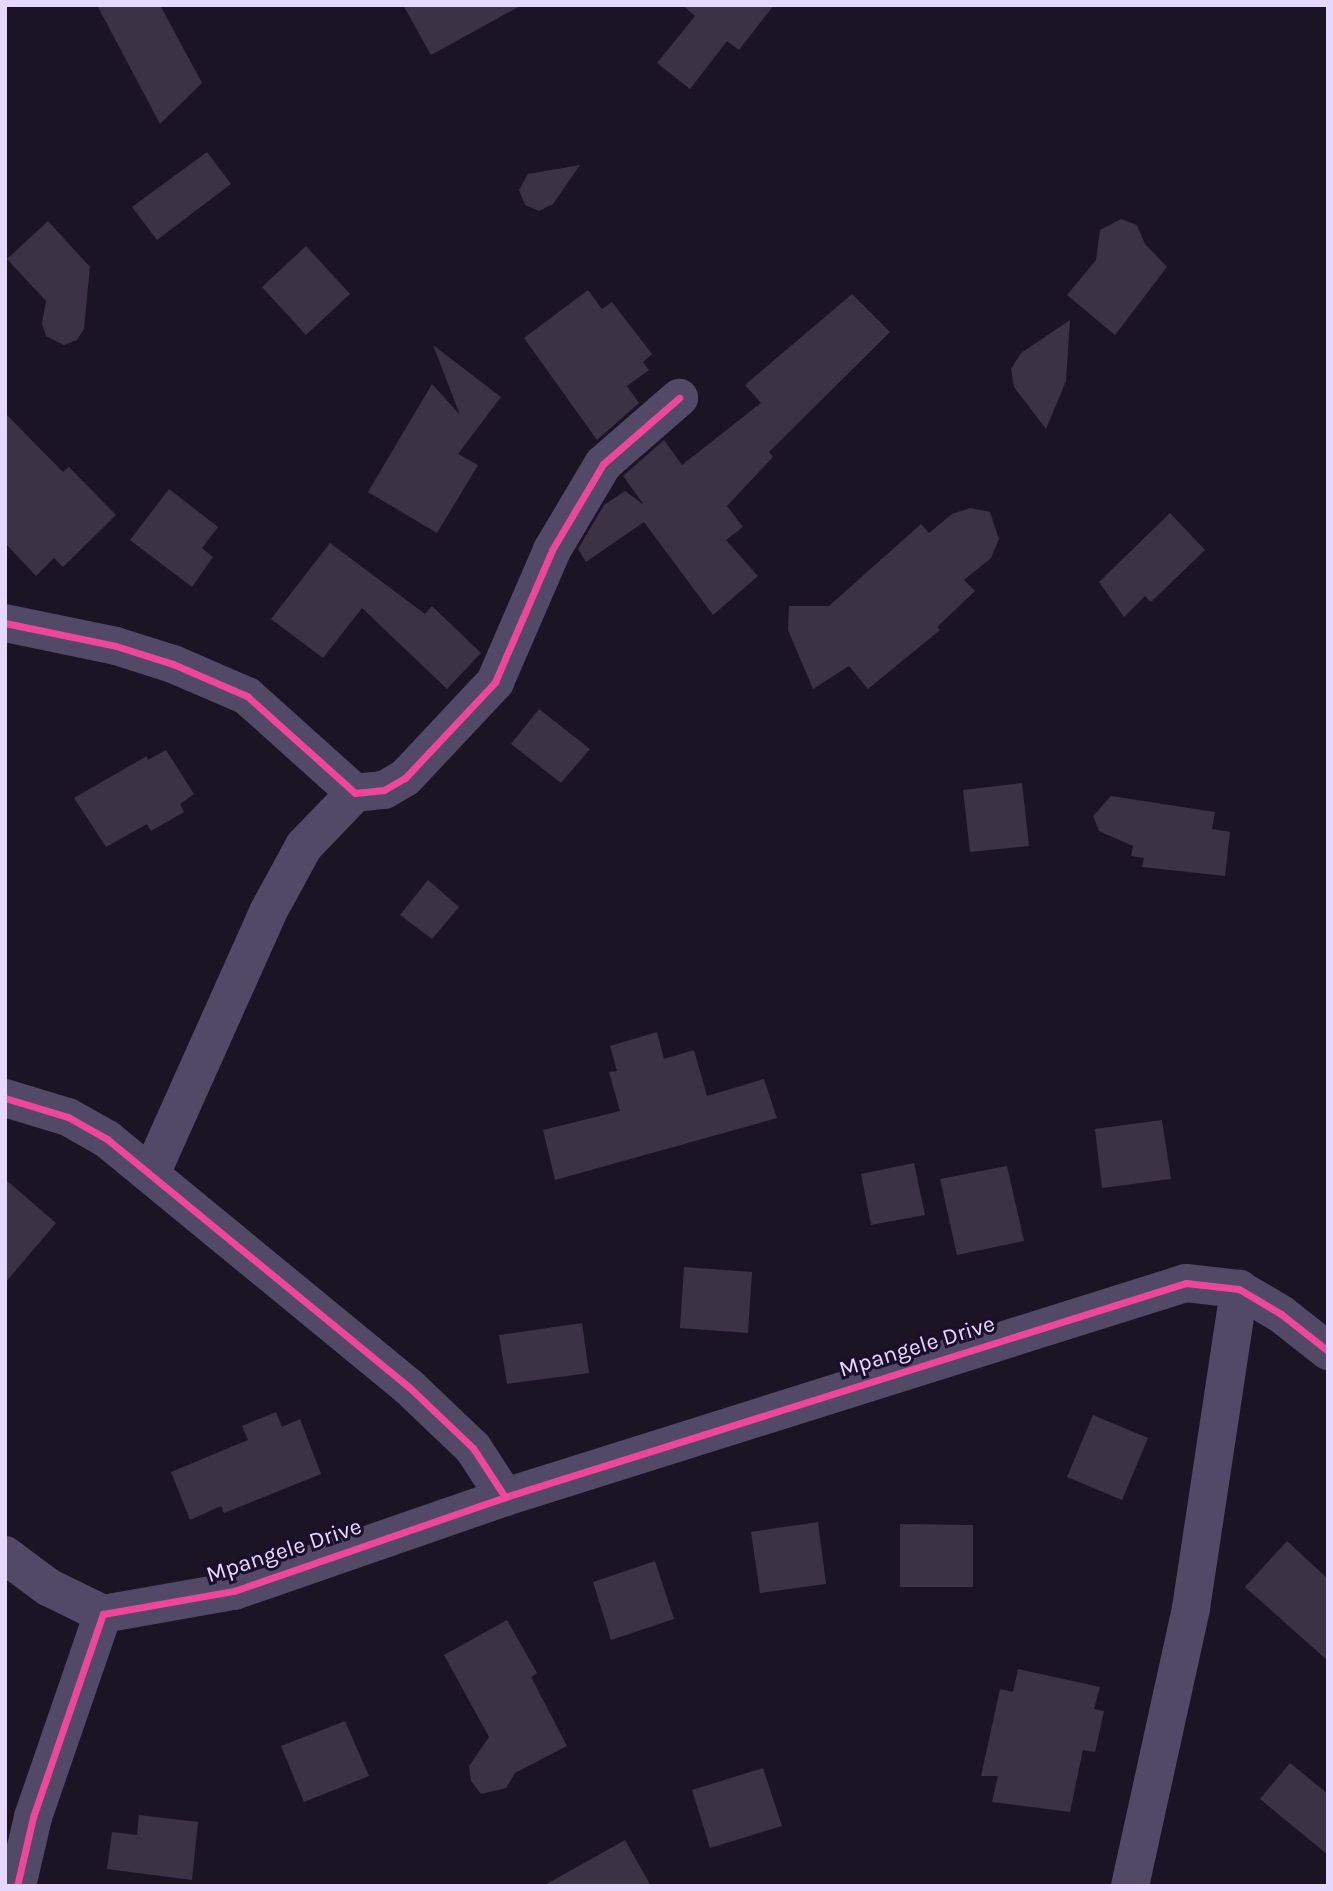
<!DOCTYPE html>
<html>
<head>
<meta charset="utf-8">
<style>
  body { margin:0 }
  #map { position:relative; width:1333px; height:1891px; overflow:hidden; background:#1b1425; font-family:Karla,sans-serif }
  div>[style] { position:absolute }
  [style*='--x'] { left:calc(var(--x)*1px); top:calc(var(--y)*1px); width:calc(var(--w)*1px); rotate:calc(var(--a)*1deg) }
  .building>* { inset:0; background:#3b3246 }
  .minor>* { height:38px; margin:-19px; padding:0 19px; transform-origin:19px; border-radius:19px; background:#514966 }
  .cycleway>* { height:7px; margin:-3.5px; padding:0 3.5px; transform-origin:3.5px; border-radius:3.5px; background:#ed469a }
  span { translate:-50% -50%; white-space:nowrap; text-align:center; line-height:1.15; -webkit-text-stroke:6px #1a0e2b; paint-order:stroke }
  .street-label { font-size:23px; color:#e5d9ff }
  .frame { position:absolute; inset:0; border:7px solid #e5d9ff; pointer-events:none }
</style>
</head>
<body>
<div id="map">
  <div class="building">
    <div style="clip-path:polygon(97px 5px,160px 5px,202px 83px,160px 124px)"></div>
    <div style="clip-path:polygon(403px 5px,522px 5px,431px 55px)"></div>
    <div style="clip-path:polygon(682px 5px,774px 5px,739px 50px,727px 41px,690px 89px,657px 63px,695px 16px)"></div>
    <div style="clip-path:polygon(207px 152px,231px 184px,157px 240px,132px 207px)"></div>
    <div style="clip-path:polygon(580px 165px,553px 204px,539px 211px,525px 205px,519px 190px,528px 174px)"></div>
    <div style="clip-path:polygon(1121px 219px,1137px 225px,1145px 244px,1167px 267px,1115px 335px,1067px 295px,1096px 260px,1100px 230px)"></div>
    <div style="clip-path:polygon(48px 221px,90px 267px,84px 329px,77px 340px,64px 345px,46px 336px,42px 323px,46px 301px,7px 259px)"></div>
    <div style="clip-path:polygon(306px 246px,350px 294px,306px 335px,262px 287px)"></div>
    <div style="clip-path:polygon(588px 290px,602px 309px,612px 302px,652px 354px,643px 362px,649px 370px,627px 386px,639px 403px,597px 440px,524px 338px)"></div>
    <div style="clip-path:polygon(852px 294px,890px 332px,769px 452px,773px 457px,727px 506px,743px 527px,726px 540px,758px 576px,713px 615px,644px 522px,586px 562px,578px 549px,604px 505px,625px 491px,644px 505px,623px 476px,664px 440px,682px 465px,761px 403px,745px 385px)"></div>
    <div style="clip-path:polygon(1070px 320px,1066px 381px,1046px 429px,1014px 387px,1011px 369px,1021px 353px)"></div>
    <div style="clip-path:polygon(433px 345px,501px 397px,458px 454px,478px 465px,437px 533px,368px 492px,432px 384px,460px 415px)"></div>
    <div style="clip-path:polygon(5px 413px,63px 472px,69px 467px,116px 515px,63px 567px,54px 558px,36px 576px,5px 543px)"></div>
    <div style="clip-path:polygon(169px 489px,218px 527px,202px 548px,213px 557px,192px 587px,130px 540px)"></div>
    <div style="clip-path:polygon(970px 508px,990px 512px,999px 539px,991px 558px,964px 580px,975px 591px,937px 627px,940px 630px,868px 689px,849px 666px,813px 689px,788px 630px,789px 606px,829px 606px,921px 524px,929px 533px,952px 514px)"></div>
    <div style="clip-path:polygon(1170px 513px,1205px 550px,1151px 602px,1145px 596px,1124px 617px,1099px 582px)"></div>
    <div style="clip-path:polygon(330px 543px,425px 614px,432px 606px,481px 653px,447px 689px,362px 608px,323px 658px,271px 619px)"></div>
    <div style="clip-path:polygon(539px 709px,590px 749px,561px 783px,511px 744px)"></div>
    <div style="clip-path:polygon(166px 750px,194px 794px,180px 804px,184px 812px,151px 831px,147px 824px,106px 847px,74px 798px,147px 756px,148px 760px)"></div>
    <div style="clip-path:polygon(1022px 783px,1029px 846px,970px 852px,963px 790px)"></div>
    <div style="clip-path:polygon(1111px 796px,1215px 812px,1212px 829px,1230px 832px,1225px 876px,1142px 867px,1144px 858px,1131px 856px,1133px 846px,1099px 831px,1093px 816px)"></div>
    <div style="clip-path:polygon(428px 880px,459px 907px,432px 939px,400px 915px)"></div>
    <div style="clip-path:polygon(657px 1032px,664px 1059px,694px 1050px,707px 1096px,764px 1079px,777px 1118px,555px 1180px,543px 1130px,620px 1111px,609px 1072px,617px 1071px,610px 1046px)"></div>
    <div style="clip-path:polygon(1162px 1120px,1171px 1179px,1102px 1188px,1095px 1129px)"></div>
    <div style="clip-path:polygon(914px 1163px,925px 1215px,871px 1225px,861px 1174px)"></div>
    <div style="clip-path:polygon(1007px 1166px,1024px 1241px,957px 1255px,940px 1179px)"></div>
    <div style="clip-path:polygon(5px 1179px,56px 1223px,5px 1283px)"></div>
    <div style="clip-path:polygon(684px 1267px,752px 1272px,748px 1333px,680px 1328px)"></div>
    <div style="clip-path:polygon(582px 1323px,589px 1373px,507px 1384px,499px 1335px)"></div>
    <div style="clip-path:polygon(276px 1412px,282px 1427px,300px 1419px,321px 1474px,224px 1513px,221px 1506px,190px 1520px,171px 1472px,248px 1440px,242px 1426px)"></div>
    <div style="clip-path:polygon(1093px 1415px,1148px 1438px,1122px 1500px,1067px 1477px)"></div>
    <div style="clip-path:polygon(818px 1522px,826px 1584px,760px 1593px,751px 1532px)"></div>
    <div style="clip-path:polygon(900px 1524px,973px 1525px,973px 1587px,900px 1587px)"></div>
    <div style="clip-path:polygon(1287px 1541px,1328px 1579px,1328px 1661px,1245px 1587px)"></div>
    <div style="clip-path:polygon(655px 1561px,674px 1619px,611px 1640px,593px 1582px)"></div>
    <div style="clip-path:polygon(507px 1620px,537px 1673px,531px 1677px,567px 1746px,515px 1773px,506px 1788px,481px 1794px,471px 1781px,469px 1766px,489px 1737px,444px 1655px)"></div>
    <div style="clip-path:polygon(1018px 1669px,1100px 1687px,1094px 1709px,1104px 1711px,1095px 1752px,1083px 1750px,1070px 1812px,992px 1802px,998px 1776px,981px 1776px,1000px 1689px,1013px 1692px)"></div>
    <div style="clip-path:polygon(345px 1721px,369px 1776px,304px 1802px,281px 1746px)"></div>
    <div style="clip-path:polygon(1290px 1763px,1328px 1794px,1328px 1855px,1260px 1799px)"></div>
    <div style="clip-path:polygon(763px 1768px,782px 1826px,710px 1848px,692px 1790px)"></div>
    <div style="clip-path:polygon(139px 1815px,198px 1822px,192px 1880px,107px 1869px,112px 1832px,137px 1835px)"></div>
    <div style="clip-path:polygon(625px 1840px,651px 1886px,543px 1886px)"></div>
  </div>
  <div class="minor">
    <div style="--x:5;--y:623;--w:113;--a:11.7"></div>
    <div style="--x:116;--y:646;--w:60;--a:17.5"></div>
    <div style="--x:173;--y:664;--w:81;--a:23.4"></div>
    <div style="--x:247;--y:696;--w:145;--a:41.9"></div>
    <div style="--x:355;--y:793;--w:29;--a:-6"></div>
    <div style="--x:384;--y:790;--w:24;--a:-30"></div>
    <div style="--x:405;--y:778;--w:132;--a:-46.8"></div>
    <div style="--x:495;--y:682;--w:144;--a:-66.6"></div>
    <div style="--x:552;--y:550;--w:100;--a:-59.3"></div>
    <div style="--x:603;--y:464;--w:101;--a:-41"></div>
    <div style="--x:5;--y:1098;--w:66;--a:16.8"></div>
    <div style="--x:68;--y:1117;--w:45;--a:29.4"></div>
    <div style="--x:107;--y:1139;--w:391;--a:39.4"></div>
    <div style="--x:409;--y:1387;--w:88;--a:43.6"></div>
    <div style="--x:473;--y:1448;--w:59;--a:56.9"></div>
    <div style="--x:151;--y:1174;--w:287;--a:-65.9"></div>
    <div style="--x:268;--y:912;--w:75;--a:-61.4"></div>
    <div style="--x:304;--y:846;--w:74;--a:-46.1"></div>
    <div style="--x:5;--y:1555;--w:54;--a:36.7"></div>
    <div style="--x:48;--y:1587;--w:61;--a:26.1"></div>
    <div style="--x:17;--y:1886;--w:71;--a:-76.9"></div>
    <div style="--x:33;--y:1817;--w:215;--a:-71"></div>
    <div style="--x:103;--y:1614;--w:133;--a:-10"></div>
    <div style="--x:234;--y:1591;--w:287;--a:-19.1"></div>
    <div style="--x:505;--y:1497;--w:714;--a:-17.45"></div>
    <div style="--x:1186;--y:1283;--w:53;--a:6.5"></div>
    <div style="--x:1239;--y:1289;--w:49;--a:30.8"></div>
    <div style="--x:1281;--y:1314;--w:60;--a:38.2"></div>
    <div style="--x:1130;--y:1886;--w:285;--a:-77.6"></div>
    <div style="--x:1191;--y:1608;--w:323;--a:-81.4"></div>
  </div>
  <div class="cycleway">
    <div style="--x:5;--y:623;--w:113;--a:11.7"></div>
    <div style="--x:116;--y:646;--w:60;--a:17.5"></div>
    <div style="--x:173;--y:664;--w:81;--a:23.4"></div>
    <div style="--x:247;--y:696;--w:145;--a:41.9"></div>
    <div style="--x:355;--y:793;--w:29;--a:-6"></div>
    <div style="--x:384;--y:790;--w:24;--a:-30"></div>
    <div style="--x:405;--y:778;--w:132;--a:-46.8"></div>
    <div style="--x:495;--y:682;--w:144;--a:-66.6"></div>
    <div style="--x:552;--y:550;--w:100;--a:-59.3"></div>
    <div style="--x:603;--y:464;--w:101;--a:-41"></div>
    <div style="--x:5;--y:1098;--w:66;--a:16.8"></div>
    <div style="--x:68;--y:1117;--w:45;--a:29.4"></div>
    <div style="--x:107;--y:1139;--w:391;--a:39.4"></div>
    <div style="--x:409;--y:1387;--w:88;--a:43.6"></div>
    <div style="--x:473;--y:1448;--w:59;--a:56.9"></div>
    <div style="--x:17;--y:1886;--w:71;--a:-76.9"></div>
    <div style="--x:33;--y:1817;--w:215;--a:-71"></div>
    <div style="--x:103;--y:1614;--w:133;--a:-10"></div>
    <div style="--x:234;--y:1591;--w:287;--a:-19.1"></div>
    <div style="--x:505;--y:1497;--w:714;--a:-17.45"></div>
    <div style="--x:1186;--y:1283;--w:53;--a:6.5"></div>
    <div style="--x:1239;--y:1289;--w:49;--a:30.8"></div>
    <div style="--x:1281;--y:1314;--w:60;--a:38.2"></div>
  </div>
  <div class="street-label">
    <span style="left:917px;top:1347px;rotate:-17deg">Mpangele Drive</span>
    <span style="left:284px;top:1551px;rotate:-18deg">Mpangele Drive</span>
  </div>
  <div class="frame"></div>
</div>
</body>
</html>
